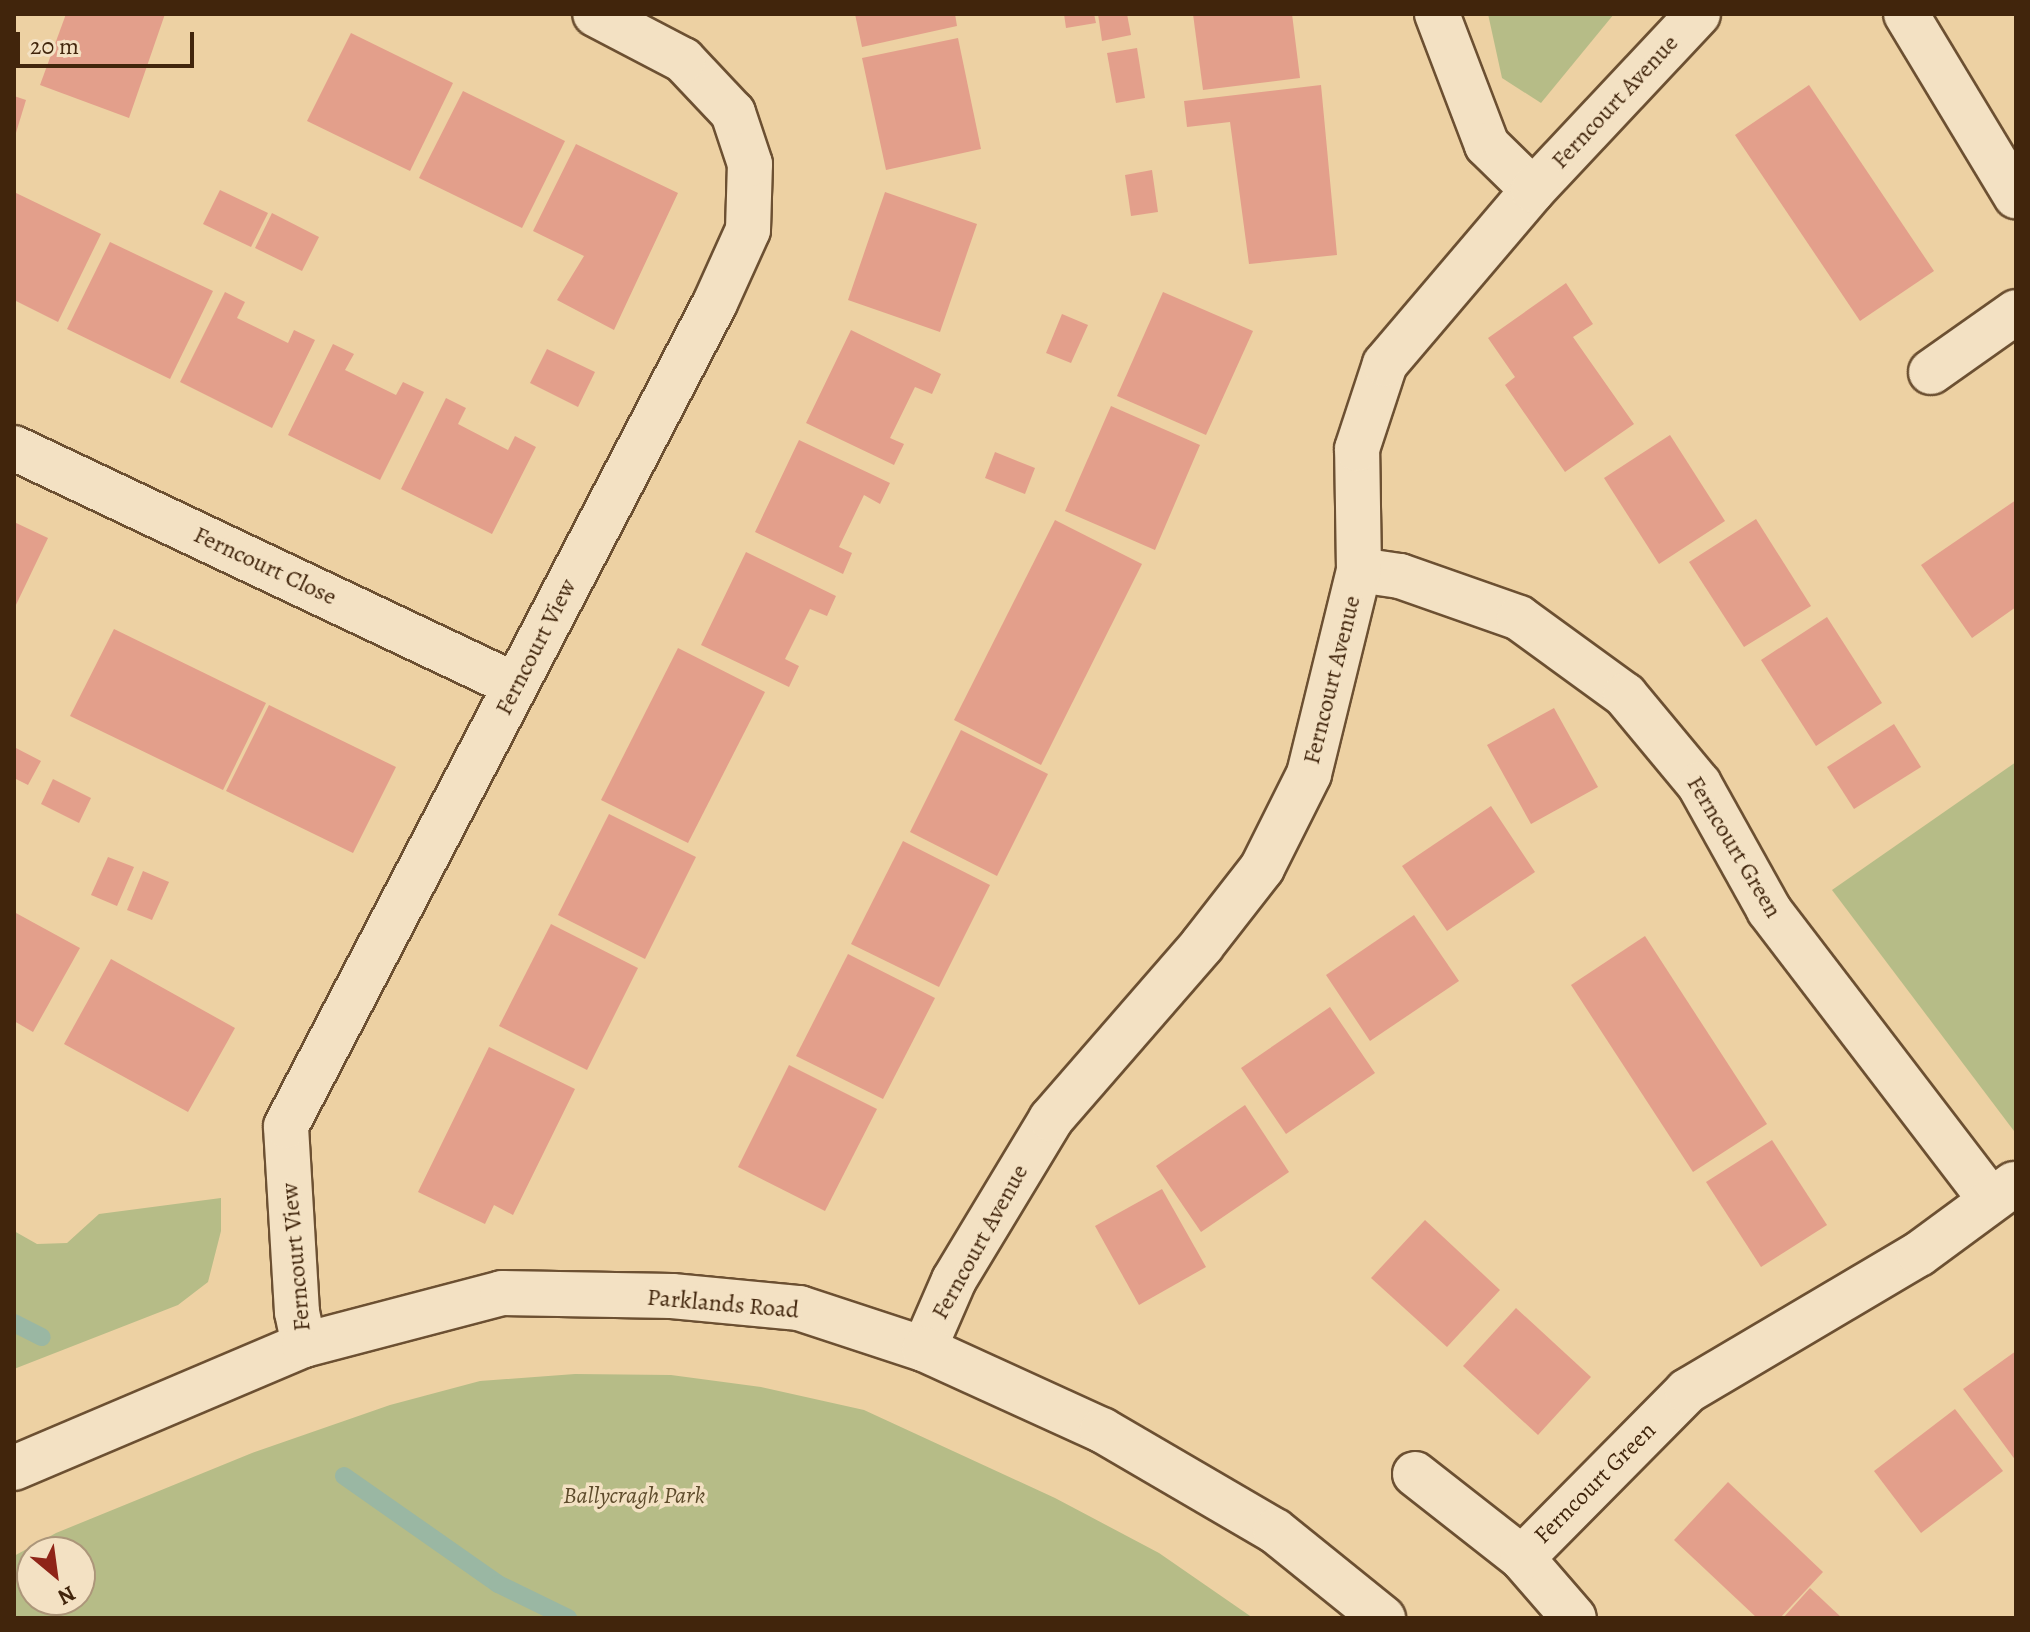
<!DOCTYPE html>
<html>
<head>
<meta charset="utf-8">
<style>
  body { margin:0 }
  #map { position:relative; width:2030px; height:1632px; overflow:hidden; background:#edd1a3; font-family:Alegreya,serif }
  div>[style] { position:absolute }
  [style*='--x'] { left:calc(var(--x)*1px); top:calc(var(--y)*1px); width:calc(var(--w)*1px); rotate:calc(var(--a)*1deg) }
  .green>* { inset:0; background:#b6bc87 }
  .stream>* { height:18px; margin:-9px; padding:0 9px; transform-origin:9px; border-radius:9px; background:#9ab7a3 }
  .building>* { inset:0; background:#e39f8b }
  .roads { filter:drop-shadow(2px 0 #6c5032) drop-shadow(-2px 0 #6c5032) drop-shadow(0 2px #6c5032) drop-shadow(0 -2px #6c5032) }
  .street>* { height:44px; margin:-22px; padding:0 22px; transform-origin:22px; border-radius:22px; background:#f3e1c3 }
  span { translate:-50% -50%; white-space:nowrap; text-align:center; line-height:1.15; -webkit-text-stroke:7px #f3e1c3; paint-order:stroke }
  .street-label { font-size:24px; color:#41250c }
  .park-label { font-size:24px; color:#5e4b2b; font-style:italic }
  .frame { position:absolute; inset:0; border:16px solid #41250c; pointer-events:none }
  .north { position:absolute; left:16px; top:1536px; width:80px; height:80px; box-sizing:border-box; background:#f3e1c3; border:2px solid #ac967a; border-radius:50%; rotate:151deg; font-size:22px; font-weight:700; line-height:32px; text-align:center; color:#41250c }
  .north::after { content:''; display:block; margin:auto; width:28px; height:36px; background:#8f2418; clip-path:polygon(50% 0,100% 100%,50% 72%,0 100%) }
  .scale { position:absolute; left:16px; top:32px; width:178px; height:36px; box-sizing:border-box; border:4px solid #41250c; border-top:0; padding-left:10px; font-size:24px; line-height:28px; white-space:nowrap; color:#41250c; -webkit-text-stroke:6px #f3e1c3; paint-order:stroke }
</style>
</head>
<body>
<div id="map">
  <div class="green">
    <div style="clip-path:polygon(1488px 14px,1614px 14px,1541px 103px,1502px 78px)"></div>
    <div style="clip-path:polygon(2016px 762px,2016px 1130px,2014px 1131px,1832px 890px)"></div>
    <div style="clip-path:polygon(221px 1198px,221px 1231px,208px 1282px,178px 1305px,14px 1369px,14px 1231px,37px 1244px,67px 1243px,99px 1214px)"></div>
    <div style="clip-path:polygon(evenodd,575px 1374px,671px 1375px,761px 1387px,864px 1410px,1055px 1498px,1159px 1553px,1253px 1618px,14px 1618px,14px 1556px,56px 1533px,252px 1453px,390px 1405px,480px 1381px,575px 1374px,32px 1552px,80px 1552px,80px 1600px,32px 1600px,32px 1552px)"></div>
  </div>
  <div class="stream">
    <div style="--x:14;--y:1323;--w:31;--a:27"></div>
    <div style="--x:344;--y:1476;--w:188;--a:35"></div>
    <div style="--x:498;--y:1584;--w:78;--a:25.9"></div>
  </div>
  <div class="building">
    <div style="clip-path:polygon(66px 14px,165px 14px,129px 118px,40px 85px)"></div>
    <div style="clip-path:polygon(855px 14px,955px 14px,957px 26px,862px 47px)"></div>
    <div style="clip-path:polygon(1064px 14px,1094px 14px,1096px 23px,1066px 28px)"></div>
    <div style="clip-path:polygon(1098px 14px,1127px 14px,1131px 35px,1102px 41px)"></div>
    <div style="clip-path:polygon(1193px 14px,1292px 14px,1300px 78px,1203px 90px)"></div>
    <div style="clip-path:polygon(351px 33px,453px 83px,410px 171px,307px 121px)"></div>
    <div style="clip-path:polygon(958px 38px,981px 149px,886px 170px,862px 58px)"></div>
    <div style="clip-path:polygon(1137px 48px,1145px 98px,1116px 103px,1107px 53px)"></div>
    <div style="clip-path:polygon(1321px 85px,1337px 255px,1249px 264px,1230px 122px,1187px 127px,1184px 101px)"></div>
    <div style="clip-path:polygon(1809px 85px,1934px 271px,1860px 321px,1735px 135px)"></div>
    <div style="clip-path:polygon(463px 91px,565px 141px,522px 228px,419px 178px)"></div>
    <div style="clip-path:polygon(14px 96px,26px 100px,15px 136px,14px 136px)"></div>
    <div style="clip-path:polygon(576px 144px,678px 193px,614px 330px,557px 300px,584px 256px,533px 231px)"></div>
    <div style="clip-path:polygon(1152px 170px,1158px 212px,1131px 216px,1125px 175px)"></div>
    <div style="clip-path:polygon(220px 190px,268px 213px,251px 247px,203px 224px)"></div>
    <div style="clip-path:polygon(14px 192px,101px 234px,58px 322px,14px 300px)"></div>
    <div style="clip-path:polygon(885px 192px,977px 224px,940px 332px,848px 300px)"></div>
    <div style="clip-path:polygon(272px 213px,319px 237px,302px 271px,255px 248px)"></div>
    <div style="clip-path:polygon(110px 242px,213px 291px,170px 379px,67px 329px)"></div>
    <div style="clip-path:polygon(1566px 283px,1593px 324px,1573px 337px,1634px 424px,1565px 472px,1505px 385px,1515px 377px,1488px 338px)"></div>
    <div style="clip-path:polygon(225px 292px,245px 302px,237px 318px,288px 343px,294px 330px,315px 340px,272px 428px,180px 382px)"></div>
    <div style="clip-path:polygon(1163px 292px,1253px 331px,1206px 435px,1117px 396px)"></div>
    <div style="clip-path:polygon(1062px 314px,1088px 325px,1071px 363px,1046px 353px)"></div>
    <div style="clip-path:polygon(851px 330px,941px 374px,932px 394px,915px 387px,890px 438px,904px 444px,894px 465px,806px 423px)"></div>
    <div style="clip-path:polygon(333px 344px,354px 354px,345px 370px,396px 395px,403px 382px,424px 392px,380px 480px,288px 435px)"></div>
    <div style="clip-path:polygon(547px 349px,595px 372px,578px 407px,530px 383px)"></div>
    <div style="clip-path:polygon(446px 398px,466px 408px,458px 424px,508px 450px,515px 436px,536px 447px,492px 534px,401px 489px)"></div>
    <div style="clip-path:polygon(1111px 406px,1200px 445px,1155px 550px,1065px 511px)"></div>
    <div style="clip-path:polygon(1670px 435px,1725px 521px,1659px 564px,1604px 478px)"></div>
    <div style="clip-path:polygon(799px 440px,890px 483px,880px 504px,864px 495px,839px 547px,852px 553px,843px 574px,755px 532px)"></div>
    <div style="clip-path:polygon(995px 452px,1035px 468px,1025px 494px,985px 478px)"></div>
    <div style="clip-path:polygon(2016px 500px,2016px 607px,1972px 638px,1921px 565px)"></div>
    <div style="clip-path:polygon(1756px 519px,1811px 606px,1744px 647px,1689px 562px)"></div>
    <div style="clip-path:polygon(1055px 520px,1142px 564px,1041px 765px,954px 720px)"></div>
    <div style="clip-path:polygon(14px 522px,48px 538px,14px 609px)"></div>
    <div style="clip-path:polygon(746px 552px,836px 596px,827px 616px,810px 609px,785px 659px,799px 666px,789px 687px,701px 645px)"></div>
    <div style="clip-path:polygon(1827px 617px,1882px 703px,1816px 746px,1761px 660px)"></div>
    <div style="clip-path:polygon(114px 629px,266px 703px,223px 790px,70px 716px)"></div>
    <div style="clip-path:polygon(678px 648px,765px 692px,688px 843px,601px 800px)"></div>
    <div style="clip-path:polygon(269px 705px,396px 767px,353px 853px,226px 791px)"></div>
    <div style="clip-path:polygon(1554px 708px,1598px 787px,1531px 824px,1487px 745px)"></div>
    <div style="clip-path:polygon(1894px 724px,1921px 767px,1854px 809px,1827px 767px)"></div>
    <div style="clip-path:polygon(961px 730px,1048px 774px,997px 876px,910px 832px)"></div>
    <div style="clip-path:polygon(14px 747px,41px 761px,28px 785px,14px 778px)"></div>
    <div style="clip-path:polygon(53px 779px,91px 798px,79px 823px,41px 804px)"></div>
    <div style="clip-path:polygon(1491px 806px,1535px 872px,1447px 931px,1402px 866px)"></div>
    <div style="clip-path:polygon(609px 814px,696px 857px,645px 959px,558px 915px)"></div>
    <div style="clip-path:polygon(903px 841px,990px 885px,939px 987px,851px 944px)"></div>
    <div style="clip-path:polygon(108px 857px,134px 867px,117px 906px,91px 895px)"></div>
    <div style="clip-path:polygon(143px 871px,169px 882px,152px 920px,127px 910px)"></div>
    <div style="clip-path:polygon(14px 912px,80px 948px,33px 1032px,14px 1021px)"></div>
    <div style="clip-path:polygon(1414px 915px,1459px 981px,1370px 1041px,1326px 975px)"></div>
    <div style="clip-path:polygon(551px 924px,638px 968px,587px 1070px,499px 1026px)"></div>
    <div style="clip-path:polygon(1645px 936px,1767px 1124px,1693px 1172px,1571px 985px)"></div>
    <div style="clip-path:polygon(848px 954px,935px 998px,883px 1099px,796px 1056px)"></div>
    <div style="clip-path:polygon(111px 959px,235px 1028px,188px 1112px,64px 1044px)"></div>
    <div style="clip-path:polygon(1330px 1007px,1375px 1073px,1286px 1134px,1241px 1068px)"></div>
    <div style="clip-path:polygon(489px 1047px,575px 1089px,513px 1215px,494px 1205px,485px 1224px,418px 1192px)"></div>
    <div style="clip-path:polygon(789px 1065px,877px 1109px,825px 1211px,738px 1167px)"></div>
    <div style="clip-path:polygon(1245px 1105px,1289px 1172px,1201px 1232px,1156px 1166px)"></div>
    <div style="clip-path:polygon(1772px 1140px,1827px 1225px,1761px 1267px,1706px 1182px)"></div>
    <div style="clip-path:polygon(1162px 1189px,1206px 1267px,1139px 1305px,1095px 1226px)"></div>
    <div style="clip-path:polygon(1425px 1220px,1500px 1290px,1447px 1347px,1371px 1278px)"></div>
    <div style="clip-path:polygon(1516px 1308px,1591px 1377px,1538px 1435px,1463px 1366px)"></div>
    <div style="clip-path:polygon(2016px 1351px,2016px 1461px,1963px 1389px)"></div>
    <div style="clip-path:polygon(1955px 1409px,2003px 1471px,1921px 1533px,1874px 1471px)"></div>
    <div style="clip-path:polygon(1728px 1482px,1823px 1572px,1780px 1618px,1757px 1618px,1674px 1540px)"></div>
    <div style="clip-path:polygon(1810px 1588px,1842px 1618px,1783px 1618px)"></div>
  </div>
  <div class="roads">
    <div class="street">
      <div style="--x:1437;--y:14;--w:140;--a:69.1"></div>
      <div style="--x:1487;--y:145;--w:64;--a:44.4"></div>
      <div style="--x:1906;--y:14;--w:213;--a:58.9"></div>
      <div style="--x:1931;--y:372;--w:104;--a:-35.2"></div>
      <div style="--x:14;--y:448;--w:554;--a:25.32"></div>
      <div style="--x:1359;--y:570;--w:41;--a:8.3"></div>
      <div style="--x:1400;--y:576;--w:126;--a:19.4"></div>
      <div style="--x:1519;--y:618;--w:131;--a:36"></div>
      <div style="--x:1625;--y:695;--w:116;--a:50.3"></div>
      <div style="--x:1699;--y:784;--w:144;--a:60.9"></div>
      <div style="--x:1769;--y:910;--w:365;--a:52.6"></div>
      <div style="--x:304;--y:1345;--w:34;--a:-102"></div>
      <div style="--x:297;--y:1312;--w:186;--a:-93.4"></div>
      <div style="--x:286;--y:1126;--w:928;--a:-62.47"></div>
      <div style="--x:715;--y:303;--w:80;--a:-65.7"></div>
      <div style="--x:748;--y:230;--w:66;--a:-88.3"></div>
      <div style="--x:750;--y:164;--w:54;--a:-108.4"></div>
      <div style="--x:733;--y:113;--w:73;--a:-133.3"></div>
      <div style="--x:683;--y:60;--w:99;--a:-152.4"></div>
      <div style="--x:924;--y:1349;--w:75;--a:-66.5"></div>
      <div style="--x:954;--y:1280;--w:188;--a:-58.9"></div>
      <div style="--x:1051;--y:1119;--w:230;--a:-49"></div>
      <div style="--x:1202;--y:945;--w:98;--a:-52.1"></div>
      <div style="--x:1262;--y:868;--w:105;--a:-63.4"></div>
      <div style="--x:1309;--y:774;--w:210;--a:-76.2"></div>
      <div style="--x:1359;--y:570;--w:121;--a:-90.9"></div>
      <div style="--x:1357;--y:449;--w:89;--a:-71.8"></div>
      <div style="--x:1385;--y:364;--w:228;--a:-49.6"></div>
      <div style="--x:1533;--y:190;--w:241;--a:-46.8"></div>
      <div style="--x:14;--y:1468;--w:315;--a:-23"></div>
      <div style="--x:304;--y:1345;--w:205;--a:-14.7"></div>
      <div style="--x:502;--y:1293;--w:170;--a:1"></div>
      <div style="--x:672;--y:1296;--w:128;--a:5.4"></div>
      <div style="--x:799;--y:1308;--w:132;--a:18.2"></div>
      <div style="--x:924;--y:1349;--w:196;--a:24.5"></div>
      <div style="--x:1102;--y:1430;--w:200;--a:30.3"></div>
      <div style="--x:1275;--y:1531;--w:139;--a:38.9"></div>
      <div style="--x:1415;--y:1474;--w:136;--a:38.1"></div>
      <div style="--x:1522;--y:1558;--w:79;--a:49.1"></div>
      <div style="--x:1522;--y:1558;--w:235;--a:-45.3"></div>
      <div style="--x:1687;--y:1391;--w:269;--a:-30.6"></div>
      <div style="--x:1919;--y:1254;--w:118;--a:-36.4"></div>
    </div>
  </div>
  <div class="street-label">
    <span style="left:1615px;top:102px;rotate:-47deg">Ferncourt Avenue</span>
    <span style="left:265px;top:566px;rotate:25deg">Ferncourt Close</span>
    <span style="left:536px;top:647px;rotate:-63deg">Ferncourt View</span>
    <span style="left:1332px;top:680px;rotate:-76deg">Ferncourt Avenue</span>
    <span style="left:1734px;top:847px;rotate:59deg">Ferncourt Green</span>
    <span style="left:980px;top:1242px;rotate:-61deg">Ferncourt Avenue</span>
    <span style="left:296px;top:1257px;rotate:-95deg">Ferncourt View</span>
    <span style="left:723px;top:1304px;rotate:5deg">Parklands Road</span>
    <span style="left:1595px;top:1483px;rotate:-45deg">Ferncourt Green</span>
  </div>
  <div class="park-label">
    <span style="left:634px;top:1496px">Ballycragh Park</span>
  </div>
  <div class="frame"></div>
  <div class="north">N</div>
  <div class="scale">20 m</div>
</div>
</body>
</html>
